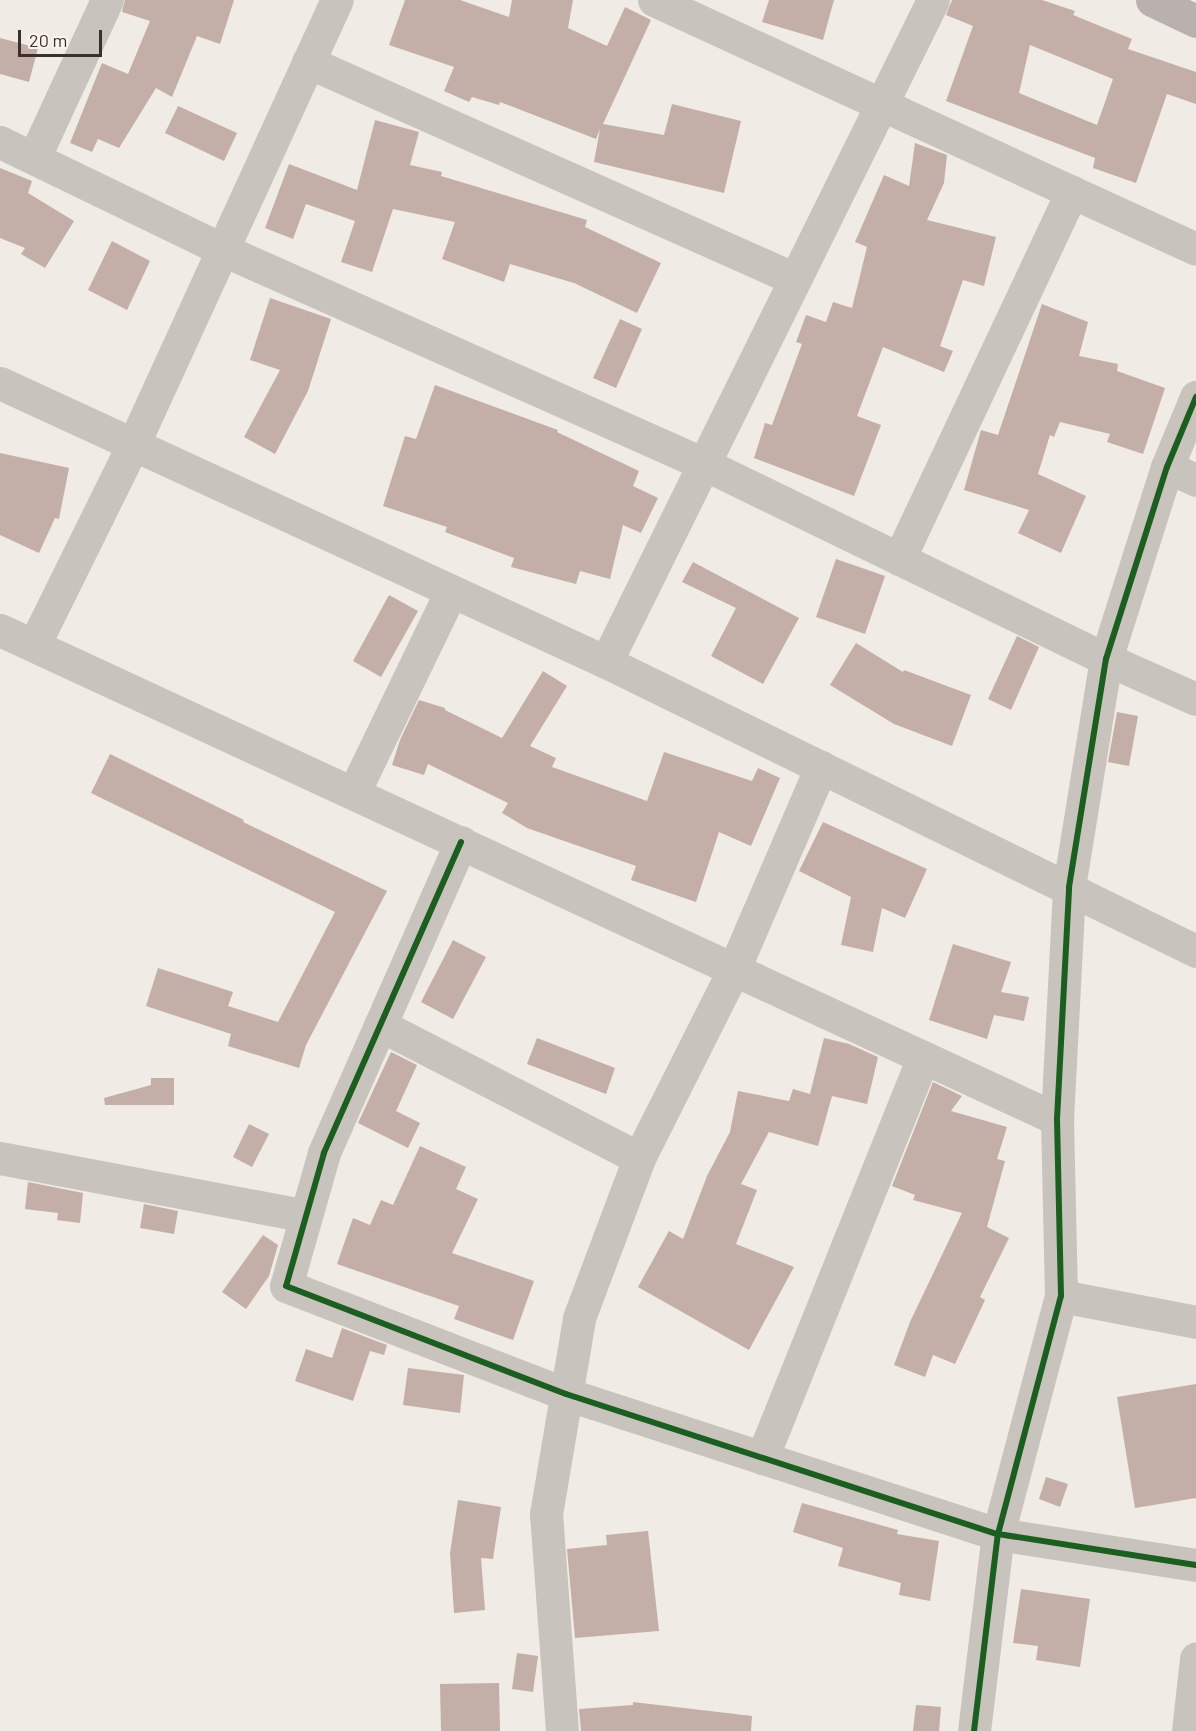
<!DOCTYPE html>
<html>
<head>
<meta charset="utf-8">
<style>
  body { margin:0 }
  #map { position:relative; width:1196px; height:1731px; overflow:hidden; background:#f0ebe5; font-family:Barlow,sans-serif }
  div>[style] { position:absolute }
  [style*='--x'] { left:calc(var(--x)*1px); top:calc(var(--y)*1px); width:calc(var(--w)*1px); rotate:calc(var(--a)*1deg) }
  .building>* { inset:0; background:#c3afa7 }
  .minor>* { height:33px; margin:-16.5px; padding:0 16.5px; transform-origin:16.5px; border-radius:16.5px; background:#c9c3be }
  .major>* { height:33px; margin:-16.5px; padding:0 16.5px; transform-origin:16.5px; border-radius:16.5px; background:#b8b1ad }
  .cycleway>* { height:6px; margin:-3px; padding:0 3px; transform-origin:3px; border-radius:3px; background:#1b5e20 }
  span { translate:-50% -50%; white-space:nowrap; text-align:center; line-height:1.15; -webkit-text-stroke:4.5px #fbf5ee; paint-order:stroke }
  .scale { position:absolute; left:18px; top:30px; width:84px; height:27px; box-sizing:border-box; border:3px solid #3b302b; border-top:0; padding-left:8px; font-size:18px; line-height:21px; white-space:nowrap; color:#3b302b; -webkit-text-stroke:4px #fbf5ee; paint-order:stroke }
</style>
</head>
<body>
<div id="map">
  <div class="building">
    <div style="clip-path:polygon(125px 0,234px 0,220px 44px,197px 36px,172px 97px,156px 88px,119px 148px,98px 139px,92px 152px,70px 143px,102px 63px,128px 74px,150px 21px,122px 12px)"></div>
    <div style="clip-path:polygon(405px 0,460px 0,509px 17px,512px 0,573px 0,568px 28px,607px 46px,625px 7px,651px 20px,603px 124px,664px 135px,672px 104px,741px 121px,724px 193px,594px 162px,600px 129px,596px 139px,500px 102px,499px 105px,472px 97px,469px 102px,444px 91px,454px 67px,389px 45px)"></div>
    <div style="clip-path:polygon(769px 0,834px 0,823px 40px,762px 22px)"></div>
    <div style="clip-path:polygon(evenodd,952px 0,1042px 0,1075px 11px,1073px 15px,1132px 39px,1128px 49px,1196px 72px,1196px 104px,1167px 94px,1136px 183px,1093px 168px,1095px 158px,946px 101px,973px 26px,946px 15px,952px 0,1030px 45px,1113px 79px,1097px 125px,1019px 93px,1030px 45px)"></div>
    <div style="clip-path:polygon(0 38px,38px 48px,29px 82px,0 74px)"></div>
    <div style="clip-path:polygon(178px 106px,237px 133px,224px 161px,165px 133px)"></div>
    <div style="clip-path:polygon(375px 120px,419px 132px,410px 165px,442px 172px,441px 176px,587px 220px,585px 227px,661px 263px,637px 313px,574px 283px,510px 264px,504px 282px,442px 259px,455px 222px,393px 209px,372px 272px,341px 262px,355px 221px,306px 204px,293px 239px,265px 228px,289px 164px,357px 190px)"></div>
    <div style="clip-path:polygon(915px 143px,947px 155px,944px 183px,927px 220px,996px 237px,984px 286px,963px 280px,940px 346px,953px 351px,944px 372px,883px 347px,857px 416px,881px 425px,854px 496px,754px 458px,765px 423px,772px 425px,802px 344px,796px 342px,806px 315px,826px 322px,833px 302px,852px 308px,867px 247px,855px 242px,884px 175px,909px 186px)"></div>
    <div style="clip-path:polygon(0 168px,32px 181px,28px 193px,74px 221px,45px 268px,21px 254px,25px 248px,0 238px)"></div>
    <div style="clip-path:polygon(112px 241px,150px 261px,127px 310px,88px 290px)"></div>
    <div style="clip-path:polygon(270px 298px,331px 319px,308px 391px,275px 454px,244px 437px,280px 370px,250px 360px)"></div>
    <div style="clip-path:polygon(1042px 304px,1088px 322px,1079px 356px,1118px 364px,1117px 371px,1165px 388px,1143px 454px,1107px 442px,1110px 434px,1060px 422px,1054px 437px,1050px 435px,1038px 474px,1086px 496px,1061px 553px,1018px 533px,1029px 510px,964px 490px,981px 430px,998px 435px)"></div>
    <div style="clip-path:polygon(620px 319px,642px 329px,616px 388px,593px 378px)"></div>
    <div style="clip-path:polygon(435px 385px,558px 430px,557px 432px,639px 471px,633px 486px,658px 498px,641px 533px,623px 525px,610px 579px,580px 571px,576px 584px,511px 567px,514px 558px,445px 532px,447px 527px,383px 506px,405px 436px,416px 439px)"></div>
    <div style="clip-path:polygon(0 453px,69px 468px,59px 519px,55px 518px,39px 553px,0 535px)"></div>
    <div style="clip-path:polygon(836px 559px,885px 576px,865px 634px,816px 617px)"></div>
    <div style="clip-path:polygon(693px 562px,799px 618px,763px 684px,711px 656px,736px 608px,682px 582px)"></div>
    <div style="clip-path:polygon(389px 595px,418px 611px,381px 677px,353px 661px)"></div>
    <div style="clip-path:polygon(1017px 636px,1039px 647px,1011px 710px,988px 699px)"></div>
    <div style="clip-path:polygon(856px 643px,903px 672px,904px 670px,971px 695px,952px 746px,894px 724px,830px 685px)"></div>
    <div style="clip-path:polygon(543px 671px,567px 686px,530px 746px,556px 758px,552px 767px,647px 801px,664px 752px,752px 781px,758px 768px,780px 778px,751px 846px,719px 832px,696px 902px,631px 880px,636px 866px,527px 828px,502px 813px,508px 803px,428px 764px,424px 775px,392px 765px,400px 740px,419px 700px,445px 708px,445px 710px,502px 738px)"></div>
    <div style="clip-path:polygon(1117px 712px,1138px 716px,1129px 766px,1108px 762px)"></div>
    <div style="clip-path:polygon(110px 754px,244px 820px,243px 822px,387px 891px,306px 1045px,299px 1068px,228px 1046px,231px 1034px,146px 1006px,158px 968px,233px 992px,228px 1006px,278px 1022px,335px 912px,91px 793px)"></div>
    <div style="clip-path:polygon(823px 822px,927px 869px,905px 918px,882px 908px,873px 952px,841px 945px,851px 897px,799px 871px)"></div>
    <div style="clip-path:polygon(453px 940px,486px 957px,453px 1019px,421px 1002px)"></div>
    <div style="clip-path:polygon(953px 944px,1011px 962px,1001px 992px,1029px 997px,1024px 1021px,994px 1015px,987px 1039px,929px 1020px)"></div>
    <div style="clip-path:polygon(537px 1038px,615px 1068px,606px 1094px,527px 1064px)"></div>
    <div style="clip-path:polygon(824px 1038px,849px 1044px,878px 1057px,867px 1104px,832px 1096px,818px 1146px,769px 1132px,741px 1184px,757px 1190px,736px 1244px,794px 1267px,749px 1350px,638px 1287px,669px 1231px,683px 1239px,707px 1176px,730px 1132px,738px 1091px,789px 1101px,793px 1089px,810px 1094px)"></div>
    <div style="clip-path:polygon(391px 1052px,417px 1065px,396px 1111px,420px 1123px,408px 1148px,358px 1123px)"></div>
    <div style="clip-path:polygon(151px 1078px,174px 1078px,174px 1105px,105px 1105px,104px 1098px,151px 1085px)"></div>
    <div style="clip-path:polygon(933px 1082px,962px 1096px,951px 1111px,1007px 1127px,997px 1159px,1005px 1161px,987px 1227px,1009px 1238px,980px 1297px,985px 1300px,955px 1364px,933px 1355px,925px 1377px,894px 1365px,910px 1322px,962px 1213px,913px 1200px,915px 1195px,892px 1186px)"></div>
    <div style="clip-path:polygon(249px 1124px,269px 1134px,252px 1167px,233px 1157px)"></div>
    <div style="clip-path:polygon(420px 1146px,466px 1167px,456px 1189px,478px 1199px,452px 1253px,534px 1281px,513px 1340px,454px 1319px,459px 1306px,337px 1264px,353px 1218px,370px 1225px,381px 1200px,393px 1205px)"></div>
    <div style="clip-path:polygon(28px 1182px,83px 1193px,80px 1223px,57px 1220px,58px 1213px,25px 1209px)"></div>
    <div style="clip-path:polygon(144px 1204px,178px 1211px,174px 1234px,140px 1228px)"></div>
    <div style="clip-path:polygon(263px 1235px,278px 1245px,269px 1276px,246px 1309px,222px 1292px)"></div>
    <div style="clip-path:polygon(342px 1328px,387px 1345px,384px 1355px,370px 1351px,353px 1401px,295px 1381px,306px 1349px,332px 1358px)"></div>
    <div style="clip-path:polygon(408px 1368px,464px 1375px,460px 1413px,403px 1405px)"></div>
    <div style="clip-path:polygon(1196px 1384px,1196px 1498px,1135px 1508px,1117px 1397px)"></div>
    <div style="clip-path:polygon(1046px 1477px,1068px 1484px,1060px 1507px,1039px 1499px)"></div>
    <div style="clip-path:polygon(458px 1500px,501px 1507px,493px 1559px,481px 1558px,485px 1610px,454px 1613px,450px 1553px)"></div>
    <div style="clip-path:polygon(802px 1503px,898px 1530px,897px 1534px,939px 1541px,930px 1601px,899px 1595px,901px 1583px,838px 1566px,843px 1548px,793px 1532px)"></div>
    <div style="clip-path:polygon(648px 1531px,659px 1631px,575px 1638px,567px 1549px,607px 1545px,606px 1535px)"></div>
    <div style="clip-path:polygon(1021px 1589px,1090px 1599px,1080px 1667px,1036px 1660px,1038px 1646px,1013px 1643px)"></div>
    <div style="clip-path:polygon(517px 1653px,538px 1656px,533px 1692px,512px 1689px)"></div>
    <div style="clip-path:polygon(499px 1683px,500px 1731px,441px 1731px,440px 1684px)"></div>
    <div style="clip-path:polygon(633px 1702px,752px 1716px,751px 1731px,581px 1731px,579px 1709px,633px 1705px)"></div>
    <div style="clip-path:polygon(916px 1705px,941px 1707px,939px 1731px,913px 1731px)"></div>
  </div>
  <div class="minor">
    <div style="--x:654;--y:0;--w:596;--a:24.67"></div>
    <div style="--x:308;--y:62;--w:533;--a:24.02"></div>
    <div style="--x:0;--y:142;--w:246;--a:25.8"></div>
    <div style="--x:221;--y:249;--w:529;--a:24"></div>
    <div style="--x:704;--y:464;--w:447;--a:25.9"></div>
    <div style="--x:1106;--y:659;--w:98;--a:24"></div>
    <div style="--x:34;--y:158;--w:174;--a:-65.2"></div>
    <div style="--x:0;--y:383;--w:667;--a:24.72"></div>
    <div style="--x:606;--y:662;--w:657;--a:26.1"></div>
    <div style="--x:1167;--y:467;--w:32;--a:24"></div>
    <div style="--x:899;--y:559;--w:406;--a:-64.8"></div>
    <div style="--x:0;--y:630;--w:1165;--a:24.83"></div>
    <div style="--x:34;--y:645;--w:225;--a:-63.7"></div>
    <div style="--x:134;--y:443;--w:487;--a:-65.4"></div>
    <div style="--x:606;--y:662;--w:738;--a:-63.71"></div>
    <div style="--x:354;--y:792;--w:223;--a:-64.2"></div>
    <div style="--x:461;--y:842;--w:340;--a:113.8"></div>
    <div style="--x:324;--y:1153;--w:138;--a:105.9"></div>
    <div style="--x:286;--y:1286;--w:300;--a:21.1"></div>
    <div style="--x:566;--y:1394;--w:454;--a:18"></div>
    <div style="--x:998;--y:1534;--w:200;--a:8.9"></div>
    <div style="--x:380;--y:1025;--w:291;--a:27.2"></div>
    <div style="--x:0;--y:1158;--w:311;--a:10.7"></div>
    <div style="--x:1061;--y:1296;--w:137;--a:10.9"></div>
    <div style="--x:762;--y:1458;--w:432;--a:-68.1"></div>
    <div style="--x:562;--y:1731;--w:218;--a:-94.2"></div>
    <div style="--x:546;--y:1514;--w:199;--a:-80.4"></div>
    <div style="--x:579;--y:1318;--w:171;--a:-69.4"></div>
    <div style="--x:639;--y:1158;--w:212;--a:-63.3"></div>
    <div style="--x:734;--y:969;--w:220;--a:-66.7"></div>
    <div style="--x:974;--y:1731;--w:198;--a:-83.1"></div>
    <div style="--x:998;--y:1534;--w:246;--a:-75.2"></div>
    <div style="--x:1061;--y:1296;--w:177;--a:-91.3"></div>
    <div style="--x:1057;--y:1119;--w:232;--a:-87"></div>
    <div style="--x:1069;--y:887;--w:231;--a:-80.8"></div>
    <div style="--x:1106;--y:659;--w:201;--a:-72.4"></div>
    <div style="--x:1167;--y:467;--w:76;--a:-67.5"></div>
    <div style="--x:1188;--y:1731;--w:73;--a:-83.7"></div>
  </div>
  <div class="major">
    <div style="--x:1152;--y:0;--w:49;--a:25.5"></div>
  </div>
  <div class="cycleway">
    <div style="--x:461;--y:842;--w:340;--a:113.8"></div>
    <div style="--x:324;--y:1153;--w:138;--a:105.9"></div>
    <div style="--x:286;--y:1286;--w:300;--a:21.1"></div>
    <div style="--x:566;--y:1394;--w:454;--a:18"></div>
    <div style="--x:998;--y:1534;--w:200;--a:8.9"></div>
    <div style="--x:974;--y:1731;--w:198;--a:-83.1"></div>
    <div style="--x:998;--y:1534;--w:246;--a:-75.2"></div>
    <div style="--x:1061;--y:1296;--w:177;--a:-91.3"></div>
    <div style="--x:1057;--y:1119;--w:232;--a:-87"></div>
    <div style="--x:1069;--y:887;--w:231;--a:-80.8"></div>
    <div style="--x:1106;--y:659;--w:201;--a:-72.4"></div>
    <div style="--x:1167;--y:467;--w:76;--a:-67.5"></div>
  </div>
  <div class="scale">20 m</div>
</div>
</body>
</html>
